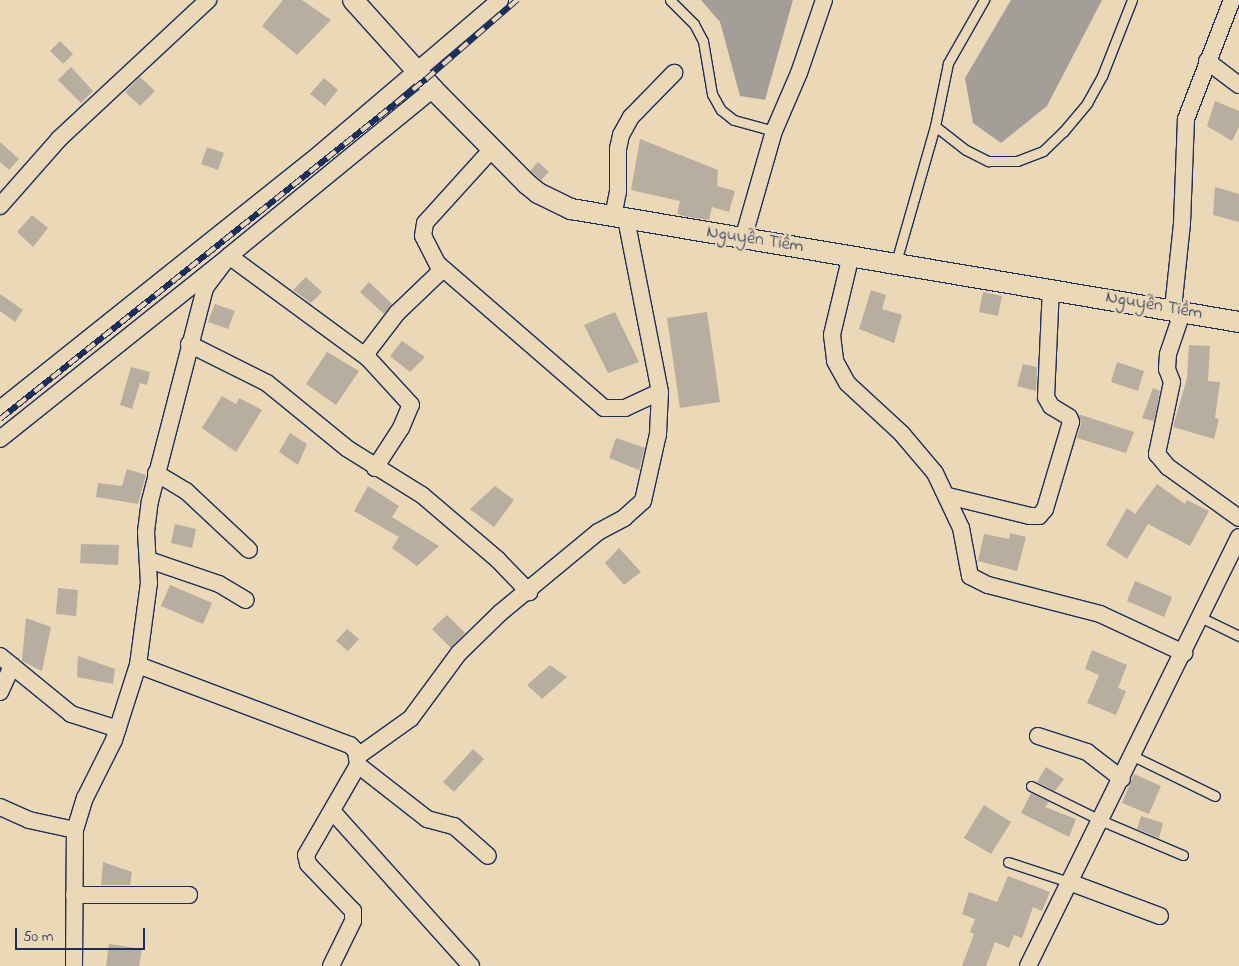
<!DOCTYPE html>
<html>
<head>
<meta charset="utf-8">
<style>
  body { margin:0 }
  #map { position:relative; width:1239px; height:966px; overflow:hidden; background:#ebd8b6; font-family:"Indie Flower",sans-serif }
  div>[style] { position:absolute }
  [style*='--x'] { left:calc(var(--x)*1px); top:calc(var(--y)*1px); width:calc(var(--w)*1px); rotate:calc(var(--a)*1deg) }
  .water>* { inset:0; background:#a49e98 }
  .building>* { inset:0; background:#b7aea0 }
  .roads { filter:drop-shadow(1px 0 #1b2f5e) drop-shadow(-1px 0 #1b2f5e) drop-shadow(0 1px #1b2f5e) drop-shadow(0 -1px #1b2f5e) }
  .service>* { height:9px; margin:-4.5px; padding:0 4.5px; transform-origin:4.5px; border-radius:4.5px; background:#ebd8b6 }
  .minor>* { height:16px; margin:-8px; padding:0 8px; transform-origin:8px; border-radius:8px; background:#ebd8b6 }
  .tertiary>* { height:20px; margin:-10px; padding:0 10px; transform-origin:10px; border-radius:10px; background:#ebd8b6 }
  .rail>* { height:5.5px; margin-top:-2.75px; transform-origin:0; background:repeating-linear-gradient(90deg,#ebd8b6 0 11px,#1b2f5e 0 22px); box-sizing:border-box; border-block:1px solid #1b2f5e }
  span { translate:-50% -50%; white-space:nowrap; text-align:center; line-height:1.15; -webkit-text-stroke:5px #ebd8b6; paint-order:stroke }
  .street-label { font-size:18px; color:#1b2f5e }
  .scale { position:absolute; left:15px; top:928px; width:130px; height:22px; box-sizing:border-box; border:2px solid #1b2f5e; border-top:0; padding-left:6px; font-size:15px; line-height:18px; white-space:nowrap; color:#1b2f5e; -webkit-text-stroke:4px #ebd8b6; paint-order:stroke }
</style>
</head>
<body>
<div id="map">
  <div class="water">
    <div style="clip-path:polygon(701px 0,793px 0,765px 100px,740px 96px,720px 22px)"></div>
    <div style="clip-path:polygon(1011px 0,1102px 0,1047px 106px,1001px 143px,973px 123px,965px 78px)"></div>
  </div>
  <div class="building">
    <div style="clip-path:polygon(283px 0,302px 0,331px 20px,297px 55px,262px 26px)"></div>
    <div style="clip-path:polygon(60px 41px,73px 54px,63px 64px,50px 51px)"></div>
    <div style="clip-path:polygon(71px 67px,93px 91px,81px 103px,58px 80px)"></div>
    <div style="clip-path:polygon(140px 77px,155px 91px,140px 106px,125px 92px)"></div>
    <div style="clip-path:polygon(324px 78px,338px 90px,325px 106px,310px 94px)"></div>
    <div style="clip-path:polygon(1215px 101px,1239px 111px,1239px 127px,1232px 141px,1207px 126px)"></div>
    <div style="clip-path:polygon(640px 139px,718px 170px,717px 186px,735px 191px,729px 212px,712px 207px,709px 220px,688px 217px,677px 214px,680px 201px,631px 190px)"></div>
    <div style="clip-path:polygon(0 142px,19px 159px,9px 170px,0 162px)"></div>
    <div style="clip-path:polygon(207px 147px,224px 153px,218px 170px,201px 164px)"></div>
    <div style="clip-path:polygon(538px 162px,549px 172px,541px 180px,530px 171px)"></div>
    <div style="clip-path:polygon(1215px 187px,1239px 194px,1239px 222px,1213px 215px)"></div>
    <div style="clip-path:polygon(32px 215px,48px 228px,33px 247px,17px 232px)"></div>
    <div style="clip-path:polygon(306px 277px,322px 292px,311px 303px,293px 290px)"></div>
    <div style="clip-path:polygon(369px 282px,392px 304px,384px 314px,360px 292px)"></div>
    <div style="clip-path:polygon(871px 290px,886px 295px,882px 309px,902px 315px,894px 343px,859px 329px)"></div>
    <div style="clip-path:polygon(983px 292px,1002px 296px,998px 316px,979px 312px)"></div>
    <div style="clip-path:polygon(0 294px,23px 310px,15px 322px,0 311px)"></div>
    <div style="clip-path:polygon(215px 304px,235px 311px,228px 329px,208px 322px)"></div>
    <div style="clip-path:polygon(615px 312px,639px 362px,608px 373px,584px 325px)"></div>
    <div style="clip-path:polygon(707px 312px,720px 402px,680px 408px,667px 318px)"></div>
    <div style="clip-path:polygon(402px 341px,425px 357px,410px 372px,390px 356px)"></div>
    <div style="clip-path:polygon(1189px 345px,1210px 346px,1208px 381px,1220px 382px,1215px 418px,1219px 419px,1214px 439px,1173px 427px,1187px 378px)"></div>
    <div style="clip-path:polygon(327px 352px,359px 371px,336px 405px,306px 384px)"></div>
    <div style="clip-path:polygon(1117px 362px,1144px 371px,1138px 391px,1111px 382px)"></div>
    <div style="clip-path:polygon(1023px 364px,1037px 367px,1036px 391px,1017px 386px)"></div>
    <div style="clip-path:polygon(131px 367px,150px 372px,147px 385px,140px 383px,132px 409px,120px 405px)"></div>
    <div style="clip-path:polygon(1153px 388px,1160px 391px,1154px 421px,1142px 418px)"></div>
    <div style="clip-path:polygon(222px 396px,236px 404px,239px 398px,262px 410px,236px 452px,202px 428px)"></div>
    <div style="clip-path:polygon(1078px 414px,1134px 432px,1126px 453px,1077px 438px,1081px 424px)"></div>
    <div style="clip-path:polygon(290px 433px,307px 444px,298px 465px,279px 452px)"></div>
    <div style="clip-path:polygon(616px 438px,645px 448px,639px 470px,609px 458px)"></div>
    <div style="clip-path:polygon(127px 469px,146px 475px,138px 504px,96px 497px,98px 483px,122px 486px)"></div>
    <div style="clip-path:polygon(1157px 484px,1185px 504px,1187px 500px,1209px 511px,1190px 546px,1148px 524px,1127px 559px,1106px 545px,1127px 508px,1135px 514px)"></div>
    <div style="clip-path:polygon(368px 486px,399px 506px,392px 517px,439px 546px,417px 566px,392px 548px,399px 537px,354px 511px)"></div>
    <div style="clip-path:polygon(495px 486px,514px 500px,494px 527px,470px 509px)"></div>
    <div style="clip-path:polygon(175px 524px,196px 529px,192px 548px,171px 543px)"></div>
    <div style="clip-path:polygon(1010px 533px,1026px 537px,1017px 571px,978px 561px,984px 534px,1009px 539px)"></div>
    <div style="clip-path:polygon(81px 544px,119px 545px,118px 565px,80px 563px)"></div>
    <div style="clip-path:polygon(619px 548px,641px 572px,624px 585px,605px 563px)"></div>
    <div style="clip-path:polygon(1135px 581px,1172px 597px,1164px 617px,1127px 601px)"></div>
    <div style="clip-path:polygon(170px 585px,212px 603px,203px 624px,161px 606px)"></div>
    <div style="clip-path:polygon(58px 588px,78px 590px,76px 616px,56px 614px)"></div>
    <div style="clip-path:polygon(447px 615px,465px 633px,451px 648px,432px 629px)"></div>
    <div style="clip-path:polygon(26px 618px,51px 627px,42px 671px,22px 661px)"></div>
    <div style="clip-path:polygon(347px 629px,359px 639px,348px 651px,336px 641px)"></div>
    <div style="clip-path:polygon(1092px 650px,1127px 665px,1118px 688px,1126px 691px,1116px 715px,1087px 703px,1099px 675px,1085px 669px)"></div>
    <div style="clip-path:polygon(78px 656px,115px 669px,113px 684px,77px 677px)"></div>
    <div style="clip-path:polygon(550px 665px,567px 677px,542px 699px,527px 685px)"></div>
    <div style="clip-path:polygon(473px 749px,484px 759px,454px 792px,443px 782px)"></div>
    <div style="clip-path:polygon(1046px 767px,1064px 779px,1055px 791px,1037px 782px)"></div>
    <div style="clip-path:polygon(1134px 774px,1161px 786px,1149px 814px,1122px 803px)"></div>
    <div style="clip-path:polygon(1031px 793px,1049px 802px,1045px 807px,1076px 819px,1069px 837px,1021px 813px)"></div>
    <div style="clip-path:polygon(984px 805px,1011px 822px,991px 854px,964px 838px)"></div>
    <div style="clip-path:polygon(1141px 816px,1163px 823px,1159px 838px,1137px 829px)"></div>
    <div style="clip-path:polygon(103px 862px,132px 872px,130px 885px,101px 885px)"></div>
    <div style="clip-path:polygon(1008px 876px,1050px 892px,1042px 911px,1033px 907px,1022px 938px,1014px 935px,1009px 948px,995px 942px,986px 966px,962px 966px,974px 934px,970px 932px,975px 919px,962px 914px,969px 892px,997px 902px)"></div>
    <div style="clip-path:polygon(109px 944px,142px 949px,139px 966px,106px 966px)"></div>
  </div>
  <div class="roads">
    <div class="service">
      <div style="--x:670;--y:0;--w:34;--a:45"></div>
      <div style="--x:694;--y:24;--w:19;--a:62"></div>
      <div style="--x:703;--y:41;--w:54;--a:80.4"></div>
      <div style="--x:712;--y:94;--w:18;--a:61"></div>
      <div style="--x:721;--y:110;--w:16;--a:38"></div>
      <div style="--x:734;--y:120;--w:41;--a:15.4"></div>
      <div style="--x:935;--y:126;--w:39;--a:38"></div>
      <div style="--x:966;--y:150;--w:25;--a:27"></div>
      <div style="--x:988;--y:161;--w:29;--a:0"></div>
      <div style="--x:1017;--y:161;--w:28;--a:-21"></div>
      <div style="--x:1043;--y:151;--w:28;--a:-44"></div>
      <div style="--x:1063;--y:132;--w:38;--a:-50"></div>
      <div style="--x:1087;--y:103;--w:31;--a:-61"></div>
      <div style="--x:1102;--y:76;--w:82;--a:-68.5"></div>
      <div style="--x:896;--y:262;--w:141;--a:-74"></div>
      <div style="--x:935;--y:126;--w:64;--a:-78.3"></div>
      <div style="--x:948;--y:63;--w:73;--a:-60.3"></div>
      <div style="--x:1202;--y:618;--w:41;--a:25.9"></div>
      <div style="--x:1133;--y:756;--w:91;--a:26"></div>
      <div style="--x:1031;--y:786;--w:77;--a:26.2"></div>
      <div style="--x:1100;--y:820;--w:90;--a:22.9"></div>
      <div style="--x:1008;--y:862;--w:64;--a:18.2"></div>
    </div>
    <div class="minor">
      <div style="--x:1207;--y:61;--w:40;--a:37"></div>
      <div style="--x:0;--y:206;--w:89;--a:-48.6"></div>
      <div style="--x:59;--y:139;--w:204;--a:-43"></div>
      <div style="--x:613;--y:217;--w:25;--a:-79"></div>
      <div style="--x:618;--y:192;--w:43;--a:-90"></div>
      <div style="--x:618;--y:149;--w:14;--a:-78"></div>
      <div style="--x:621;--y:135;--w:21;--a:-61"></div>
      <div style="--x:631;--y:117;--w:62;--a:-45.7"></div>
      <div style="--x:743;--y:239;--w:112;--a:-74"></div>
      <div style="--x:774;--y:131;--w:63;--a:-66.7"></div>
      <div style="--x:799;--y:73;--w:77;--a:-71.1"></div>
      <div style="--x:851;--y:255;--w:82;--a:103.4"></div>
      <div style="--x:832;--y:335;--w:26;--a:83"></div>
      <div style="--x:835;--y:361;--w:25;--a:61"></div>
      <div style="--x:847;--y:383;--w:75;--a:42.8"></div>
      <div style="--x:902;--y:434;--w:51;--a:49.8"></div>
      <div style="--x:935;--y:473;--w:61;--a:64.7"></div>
      <div style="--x:961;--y:528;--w:49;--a:79.4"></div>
      <div style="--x:970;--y:576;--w:20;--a:27"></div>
      <div style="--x:988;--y:585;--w:116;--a:14.5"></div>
      <div style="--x:1100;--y:614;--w:93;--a:24.9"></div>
      <div style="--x:439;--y:265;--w:218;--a:40.9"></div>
      <div style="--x:604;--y:408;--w:21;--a:0"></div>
      <div style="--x:625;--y:408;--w:38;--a:-25"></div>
      <div style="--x:1173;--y:309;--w:86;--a:-84"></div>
      <div style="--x:1182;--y:223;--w:104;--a:-87.8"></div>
      <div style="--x:1186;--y:119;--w:128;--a:-68.9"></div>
      <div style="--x:1183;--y:310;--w:46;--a:108.8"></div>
      <div style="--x:1168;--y:354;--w:15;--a:94"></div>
      <div style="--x:1167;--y:369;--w:14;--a:69"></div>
      <div style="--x:1172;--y:382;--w:74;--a:101.8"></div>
      <div style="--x:1157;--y:454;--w:17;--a:50"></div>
      <div style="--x:1168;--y:467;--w:87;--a:35.7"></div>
      <div style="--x:189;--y:344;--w:87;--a:26.6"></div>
      <div style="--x:267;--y:383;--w:104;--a:39.2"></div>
      <div style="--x:348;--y:449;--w:87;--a:31.9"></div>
      <div style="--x:422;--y:495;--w:100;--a:40.5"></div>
      <div style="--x:498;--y:560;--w:45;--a:45.9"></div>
      <div style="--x:0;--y:409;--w:399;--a:-38.6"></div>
      <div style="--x:312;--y:160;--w:247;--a:-40.4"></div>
      <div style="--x:0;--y:439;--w:293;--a:-38.6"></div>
      <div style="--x:229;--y:256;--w:172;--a:36.3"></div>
      <div style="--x:375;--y:468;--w:48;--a:-57"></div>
      <div style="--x:401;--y:428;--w:25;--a:-67"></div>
      <div style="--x:411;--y:405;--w:64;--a:-132.5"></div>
      <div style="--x:368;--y:358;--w:7;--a:-90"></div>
      <div style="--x:368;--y:351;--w:48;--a:-52.7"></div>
      <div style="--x:397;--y:313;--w:61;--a:-43.7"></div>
      <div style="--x:441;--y:271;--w:39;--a:-117"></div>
      <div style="--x:423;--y:236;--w:13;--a:-81"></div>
      <div style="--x:425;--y:223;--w:101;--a:-47.8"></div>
      <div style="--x:156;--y:473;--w:35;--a:31"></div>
      <div style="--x:186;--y:491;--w:86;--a:43.1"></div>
      <div style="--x:948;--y:496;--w:84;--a:13.7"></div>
      <div style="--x:1030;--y:516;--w:9;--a:0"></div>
      <div style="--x:1039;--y:516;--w:9;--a:-49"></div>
      <div style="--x:1045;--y:509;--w:91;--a:-73.4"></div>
      <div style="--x:1071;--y:422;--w:5;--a:-112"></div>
      <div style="--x:1069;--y:417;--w:21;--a:-149"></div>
      <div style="--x:1051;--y:406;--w:10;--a:-119"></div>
      <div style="--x:1046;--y:397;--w:109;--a:-87.4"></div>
      <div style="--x:149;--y:560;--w:74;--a:18.9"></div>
      <div style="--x:219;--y:584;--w:31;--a:31"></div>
      <div style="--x:0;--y:656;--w:92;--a:39.2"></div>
      <div style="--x:71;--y:714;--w:49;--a:17.7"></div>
      <div style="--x:138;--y:665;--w:227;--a:20.7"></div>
      <div style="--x:350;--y:745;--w:8;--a:45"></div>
      <div style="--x:356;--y:751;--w:14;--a:82"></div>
      <div style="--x:358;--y:765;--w:104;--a:120"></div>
      <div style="--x:306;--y:855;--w:9;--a:77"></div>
      <div style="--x:308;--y:864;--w:65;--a:46.2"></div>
      <div style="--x:353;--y:911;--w:10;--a:90"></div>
      <div style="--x:353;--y:921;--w:50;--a:116.1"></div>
      <div style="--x:0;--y:692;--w:29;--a:-65"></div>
      <div style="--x:1038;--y:736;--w:52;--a:18.1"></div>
      <div style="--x:1087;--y:752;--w:44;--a:37.6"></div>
      <div style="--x:358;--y:756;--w:65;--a:-35.6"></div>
      <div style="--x:411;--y:718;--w:81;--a:-53.6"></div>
      <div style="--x:459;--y:653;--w:57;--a:-44.3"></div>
      <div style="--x:500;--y:613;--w:127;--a:-39.6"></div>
      <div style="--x:598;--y:532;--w:30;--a:-28"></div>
      <div style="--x:624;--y:518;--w:25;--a:-42"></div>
      <div style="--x:643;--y:501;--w:69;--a:-77.4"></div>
      <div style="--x:658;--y:434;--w:42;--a:-87.3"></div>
      <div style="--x:660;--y:392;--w:176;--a:-101.1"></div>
      <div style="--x:358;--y:765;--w:88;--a:38"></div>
      <div style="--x:427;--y:819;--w:28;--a:15"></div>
      <div style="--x:454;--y:826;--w:45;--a:41.4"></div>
      <div style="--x:0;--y:807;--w:32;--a:24"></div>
      <div style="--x:29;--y:820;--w:47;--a:12.3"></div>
      <div style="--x:333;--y:812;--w:207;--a:48.1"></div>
      <div style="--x:1069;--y:882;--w:97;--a:20.5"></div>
      <div style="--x:74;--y:895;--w:115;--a:0"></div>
      <div style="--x:74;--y:966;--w:136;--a:-89.6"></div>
      <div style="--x:75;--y:830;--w:34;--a:-73"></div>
      <div style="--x:85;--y:798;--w:65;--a:-63.4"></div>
      <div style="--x:114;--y:740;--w:79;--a:-72.3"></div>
      <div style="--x:138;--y:665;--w:83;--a:-82.4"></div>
      <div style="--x:149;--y:583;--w:51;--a:-93.4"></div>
      <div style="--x:146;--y:532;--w:31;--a:-83"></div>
      <div style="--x:150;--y:501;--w:220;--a:-75.5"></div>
      <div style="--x:205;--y:288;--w:40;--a:-53"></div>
      <div style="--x:229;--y:256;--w:264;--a:-39.3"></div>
      <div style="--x:1028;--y:966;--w:478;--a:-63.8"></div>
    </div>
    <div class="tertiary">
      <div style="--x:353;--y:0;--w:120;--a:48"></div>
      <div style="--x:433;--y:89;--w:134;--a:45.3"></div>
      <div style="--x:527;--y:184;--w:14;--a:39"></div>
      <div style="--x:538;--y:193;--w:37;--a:26"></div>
      <div style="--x:571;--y:209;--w:677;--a:9.6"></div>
    </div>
  </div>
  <div class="rail">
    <div style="--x:0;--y:419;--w:545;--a:-38.59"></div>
    <div style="--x:426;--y:79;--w:121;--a:-41"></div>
  </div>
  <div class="street-label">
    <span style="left:755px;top:240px;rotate:9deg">Nguyễn Tiềm</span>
    <span style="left:1154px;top:306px;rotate:10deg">Nguyễn Tiềm</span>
  </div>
  <div class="scale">50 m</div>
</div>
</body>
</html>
